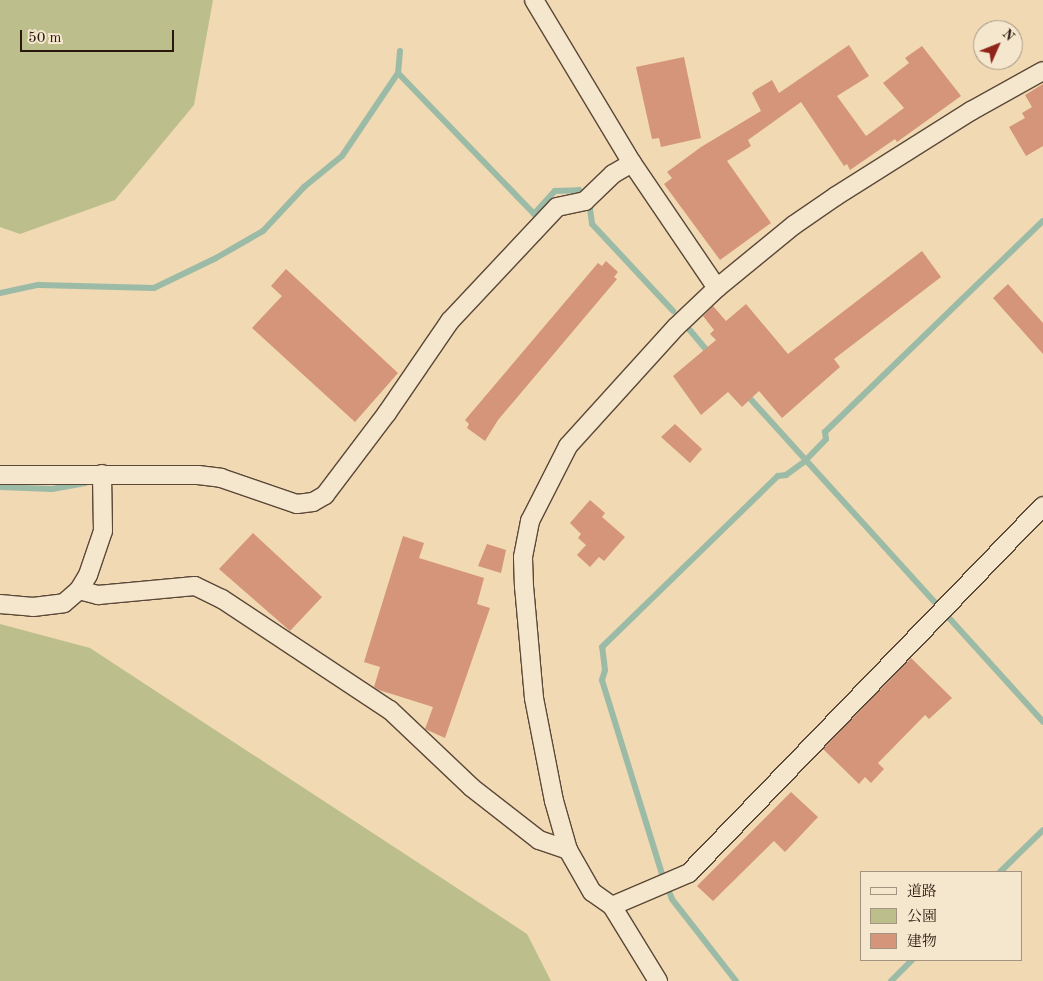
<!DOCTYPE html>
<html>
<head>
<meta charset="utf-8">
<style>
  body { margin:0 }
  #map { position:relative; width:1043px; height:981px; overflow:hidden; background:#f0d9b3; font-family:"Old Standard TT","Noto Serif JP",serif }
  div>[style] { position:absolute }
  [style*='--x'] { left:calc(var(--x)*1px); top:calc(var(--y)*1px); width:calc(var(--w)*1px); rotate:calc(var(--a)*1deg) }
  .green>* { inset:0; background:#bcbf8b }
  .stream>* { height:6px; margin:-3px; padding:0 3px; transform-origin:3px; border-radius:3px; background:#9bbba7 }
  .building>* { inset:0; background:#d5957a }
  .roads { filter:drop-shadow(1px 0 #5b4837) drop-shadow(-1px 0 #5b4837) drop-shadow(0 1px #5b4837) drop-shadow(0 -1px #5b4837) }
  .minor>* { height:18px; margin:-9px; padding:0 9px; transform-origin:9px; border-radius:9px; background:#f5e6ce }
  span { translate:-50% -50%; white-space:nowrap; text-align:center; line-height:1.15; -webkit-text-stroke:5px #f5e6ce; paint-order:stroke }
  .legend { position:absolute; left:860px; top:871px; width:162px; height:90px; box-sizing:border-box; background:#f5e6ce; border:1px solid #a39481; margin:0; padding:6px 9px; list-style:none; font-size:15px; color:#29180e }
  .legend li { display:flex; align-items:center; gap:10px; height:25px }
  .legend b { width:25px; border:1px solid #a39481 }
  .north { position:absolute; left:973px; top:20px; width:50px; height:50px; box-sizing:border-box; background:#f5e6ce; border:1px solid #a39481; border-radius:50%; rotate:46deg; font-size:14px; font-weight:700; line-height:20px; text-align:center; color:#29180e }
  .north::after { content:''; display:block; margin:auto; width:18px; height:22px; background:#8f2418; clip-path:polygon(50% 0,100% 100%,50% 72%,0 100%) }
  .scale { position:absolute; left:20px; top:30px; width:154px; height:22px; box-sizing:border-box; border:2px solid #29180e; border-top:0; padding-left:6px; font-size:15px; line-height:18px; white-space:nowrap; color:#29180e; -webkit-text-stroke:4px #f5e6ce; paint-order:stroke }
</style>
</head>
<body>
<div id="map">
  <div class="green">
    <div style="clip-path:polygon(0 0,213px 0,194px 105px,115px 200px,20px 234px,0 227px)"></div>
    <div style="clip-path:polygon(0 624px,90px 648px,527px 934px,551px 981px,0 981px)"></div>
  </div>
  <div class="stream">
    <div style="--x:400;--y:51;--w:22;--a:95"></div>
    <div style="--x:398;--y:73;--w:196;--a:46"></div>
    <div style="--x:534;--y:214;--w:31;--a:-48"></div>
    <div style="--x:555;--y:191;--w:24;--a:-2"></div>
    <div style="--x:579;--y:190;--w:8;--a:50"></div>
    <div style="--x:590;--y:209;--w:15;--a:82"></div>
    <div style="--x:592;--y:224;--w:119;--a:47"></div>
    <div style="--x:0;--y:293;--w:40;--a:-12"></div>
    <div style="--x:39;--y:285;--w:115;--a:1.5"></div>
    <div style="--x:154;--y:288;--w:69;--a:-25.8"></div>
    <div style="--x:216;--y:258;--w:54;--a:-29.9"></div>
    <div style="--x:263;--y:231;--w:60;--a:-47"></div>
    <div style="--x:304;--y:187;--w:49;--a:-39.2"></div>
    <div style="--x:342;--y:156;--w:100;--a:-56"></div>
    <div style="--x:688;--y:328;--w:34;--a:50"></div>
    <div style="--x:745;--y:393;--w:444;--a:47.8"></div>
    <div style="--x:0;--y:487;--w:52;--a:2.2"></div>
    <div style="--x:52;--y:489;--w:34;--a:-10"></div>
    <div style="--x:1000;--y:872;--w:60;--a:-44.3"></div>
    <div style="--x:736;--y:981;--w:104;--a:-128"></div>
    <div style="--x:672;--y:899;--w:27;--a:-112"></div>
    <div style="--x:662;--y:874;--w:203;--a:-107.2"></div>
    <div style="--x:602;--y:680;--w:10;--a:-73"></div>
    <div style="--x:605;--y:670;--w:23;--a:-97"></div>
    <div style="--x:602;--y:647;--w:245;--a:-44.2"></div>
    <div style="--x:778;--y:476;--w:8;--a:-7"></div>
    <div style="--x:786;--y:475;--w:24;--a:-36"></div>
    <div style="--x:805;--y:461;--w:30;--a:-46"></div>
    <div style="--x:826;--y:439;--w:7;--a:-98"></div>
    <div style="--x:825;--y:432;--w:303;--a:-44.1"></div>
    <div style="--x:891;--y:981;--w:30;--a:-45"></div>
  </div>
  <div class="building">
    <div style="clip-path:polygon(849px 45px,869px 76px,837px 96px,866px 136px,904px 108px,883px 83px,909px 63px,905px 58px,922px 46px,961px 96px,897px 142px,895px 139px,850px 170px,847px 164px,844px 166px,801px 102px,748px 140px,751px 146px,727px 161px,771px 223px,720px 260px,664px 184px,672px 178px,667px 172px,701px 147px,761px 111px,752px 93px,755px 90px,772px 80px,779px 93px)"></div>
    <div style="clip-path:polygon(684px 57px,701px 138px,661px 147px,659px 138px,652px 139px,636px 67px)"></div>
    <div style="clip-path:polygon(1043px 84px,1043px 146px,1026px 156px,1009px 127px,1025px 118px,1022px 113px,1032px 107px,1025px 95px)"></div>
    <div style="clip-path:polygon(922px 251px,941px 277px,834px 359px,840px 367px,782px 418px,759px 391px,742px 407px,728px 392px,701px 415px,673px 376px,716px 340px,710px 334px,714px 330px,703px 316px,713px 306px,726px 321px,746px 304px,788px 354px)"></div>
    <div style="clip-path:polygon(606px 261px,618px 272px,614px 277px,617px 279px,498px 420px,485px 441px,467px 428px,469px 424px,465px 420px,598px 263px,602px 266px)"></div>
    <div style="clip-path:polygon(286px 269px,398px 373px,355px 422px,252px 328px,282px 296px,271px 286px)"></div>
    <div style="clip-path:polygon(1008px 284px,1043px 323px,1043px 354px,993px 298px)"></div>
    <div style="clip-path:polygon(675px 424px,702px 449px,690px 463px,661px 437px)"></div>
    <div style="clip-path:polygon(590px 500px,605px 513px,602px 517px,625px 537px,604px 561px,599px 557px,590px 567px,577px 555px,586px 545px,578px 538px,581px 534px,570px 523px)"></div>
    <div style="clip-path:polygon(253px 533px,322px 597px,290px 631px,219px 569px)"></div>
    <div style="clip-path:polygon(403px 536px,424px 543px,419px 558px,484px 578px,477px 604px,490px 608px,445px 738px,425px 729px,433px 707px,379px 690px,374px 687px,380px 667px,364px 662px)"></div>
    <div style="clip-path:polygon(487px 544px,506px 550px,501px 573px,478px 566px)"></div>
    <div style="clip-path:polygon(911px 658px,952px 698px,929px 719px,925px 715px,878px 763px,884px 769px,871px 783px,865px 777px,859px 784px,823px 749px)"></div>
    <div style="clip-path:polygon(791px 792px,818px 817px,785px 852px,774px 841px,713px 901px,697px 886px)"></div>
  </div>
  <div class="roads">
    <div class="minor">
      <div style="--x:534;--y:0;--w:190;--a:59"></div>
      <div style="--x:632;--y:163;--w:151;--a:55.8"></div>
      <div style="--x:0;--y:475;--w:198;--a:0"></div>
      <div style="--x:198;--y:475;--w:23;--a:7"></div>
      <div style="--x:221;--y:478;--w:80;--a:18.9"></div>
      <div style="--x:297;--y:504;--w:16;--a:-7"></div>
      <div style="--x:313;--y:502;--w:14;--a:-30"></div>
      <div style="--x:325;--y:495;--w:103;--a:-52.9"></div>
      <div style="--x:387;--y:413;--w:112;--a:-55.6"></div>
      <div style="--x:450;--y:321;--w:156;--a:-46.8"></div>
      <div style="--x:557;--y:207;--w:29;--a:-12"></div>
      <div style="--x:585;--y:201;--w:39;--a:-44"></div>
      <div style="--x:613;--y:174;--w:22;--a:-30"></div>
      <div style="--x:79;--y:590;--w:20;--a:15"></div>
      <div style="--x:98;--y:595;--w:97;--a:-5.3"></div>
      <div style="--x:195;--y:586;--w:30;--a:26"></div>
      <div style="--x:222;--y:599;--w:201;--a:33.5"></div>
      <div style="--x:390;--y:710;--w:112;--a:43.5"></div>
      <div style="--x:471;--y:787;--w:86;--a:37.9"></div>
      <div style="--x:539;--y:840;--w:31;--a:19"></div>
      <div style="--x:0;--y:604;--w:33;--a:5"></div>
      <div style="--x:33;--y:607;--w:31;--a:-7"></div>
      <div style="--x:64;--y:603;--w:20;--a:-41"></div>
      <div style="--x:79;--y:590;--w:17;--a:-59"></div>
      <div style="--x:88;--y:575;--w:46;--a:-71.2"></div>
      <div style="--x:103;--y:531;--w:57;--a:-91"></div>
      <div style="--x:612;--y:906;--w:84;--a:-23.2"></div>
      <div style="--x:689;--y:873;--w:510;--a:-46.03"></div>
      <div style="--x:658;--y:981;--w:88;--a:-121.5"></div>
      <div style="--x:612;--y:906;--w:24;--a:-145"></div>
      <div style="--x:592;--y:892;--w:48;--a:-119.7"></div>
      <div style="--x:568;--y:850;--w:51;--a:-105.9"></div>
      <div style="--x:554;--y:801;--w:105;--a:-101"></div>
      <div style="--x:534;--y:698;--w:111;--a:-95.1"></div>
      <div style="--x:524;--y:587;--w:30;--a:-92"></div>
      <div style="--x:523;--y:557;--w:37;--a:-79"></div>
      <div style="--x:530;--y:521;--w:84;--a:-63.1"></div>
      <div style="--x:568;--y:446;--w:161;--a:-47.8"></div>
      <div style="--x:676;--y:327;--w:57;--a:-43.6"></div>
      <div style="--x:717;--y:288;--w:99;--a:-39.3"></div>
      <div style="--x:794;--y:225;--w:51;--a:-34.6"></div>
      <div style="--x:836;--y:196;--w:160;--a:-32.2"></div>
      <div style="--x:971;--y:111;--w:82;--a:-29.1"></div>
    </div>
  </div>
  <ul class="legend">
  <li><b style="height:6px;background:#f5e6ce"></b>道路</li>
  <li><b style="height:14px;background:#bcbf8b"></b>公園</li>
  <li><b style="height:14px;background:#d5957a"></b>建物</li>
  </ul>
  <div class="north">N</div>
  <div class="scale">50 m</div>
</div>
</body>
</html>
